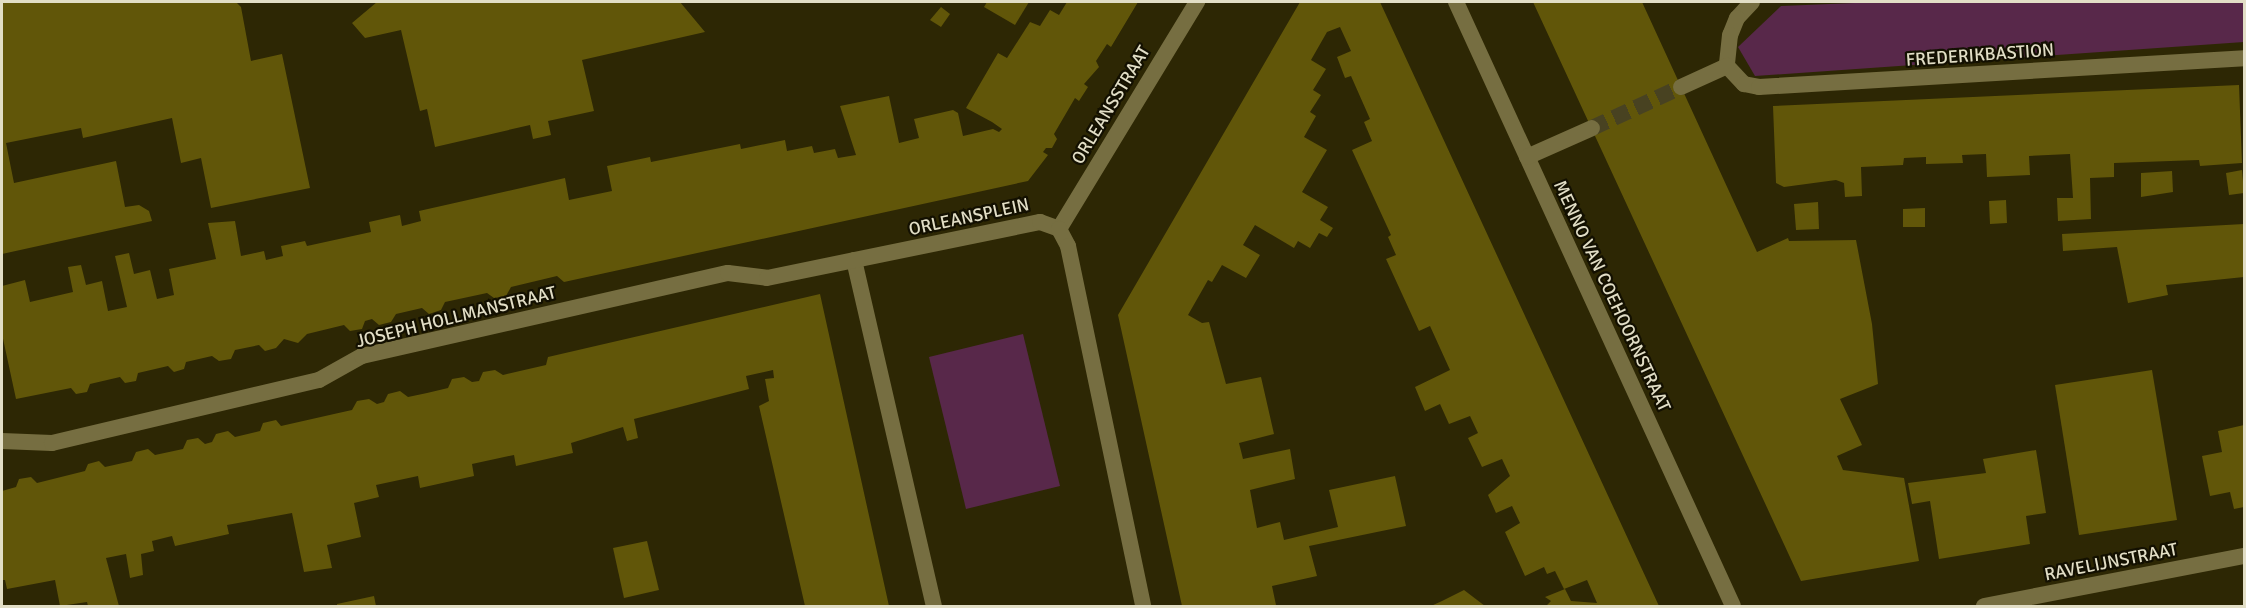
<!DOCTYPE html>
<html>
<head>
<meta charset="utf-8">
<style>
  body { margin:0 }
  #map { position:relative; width:2246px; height:608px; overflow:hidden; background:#2d2704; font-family:Signika,sans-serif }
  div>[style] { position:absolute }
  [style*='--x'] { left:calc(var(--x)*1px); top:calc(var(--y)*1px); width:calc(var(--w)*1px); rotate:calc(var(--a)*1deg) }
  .green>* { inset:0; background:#58284a }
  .building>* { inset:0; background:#615609 }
  .minor-tunnel>* { height:16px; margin-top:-8px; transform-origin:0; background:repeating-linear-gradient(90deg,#484221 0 16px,transparent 0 24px) }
  .minor>* { height:16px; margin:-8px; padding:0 8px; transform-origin:8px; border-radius:8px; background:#766e41 }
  span { translate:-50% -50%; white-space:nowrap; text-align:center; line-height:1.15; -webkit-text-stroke:4.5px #131001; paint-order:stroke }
  .street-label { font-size:18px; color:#e2dec6 }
  .frame { position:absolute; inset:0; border:3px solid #e2dec6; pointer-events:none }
</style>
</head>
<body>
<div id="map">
  <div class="green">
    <div style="clip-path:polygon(1879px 2px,2244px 2px,2244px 42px,1755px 76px,1738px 47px,1781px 6px)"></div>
    <div style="clip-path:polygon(1023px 334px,1060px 486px,966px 509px,929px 357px)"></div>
  </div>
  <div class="building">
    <div style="clip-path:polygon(2px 2px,236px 2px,241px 7px,251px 61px,282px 54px,310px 188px,211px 208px,201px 158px,181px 163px,172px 118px,83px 138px,81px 128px,6px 143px,14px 183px,116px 161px,125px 207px,139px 205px,149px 211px,152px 221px,2px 254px)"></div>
    <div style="clip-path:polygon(377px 2px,680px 2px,705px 32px,582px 60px,594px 111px,548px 121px,551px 135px,533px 139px,530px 125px,435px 147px,427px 109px,420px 111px,401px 30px,365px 38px,352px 23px)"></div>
    <div style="clip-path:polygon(987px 2px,1029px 2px,1015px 25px,984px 7px)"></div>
    <div style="clip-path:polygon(1067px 2px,1138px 2px,1111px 47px,1107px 44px,1096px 61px,1099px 67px,1084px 84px,1088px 87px,1079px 101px,1075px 98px,1054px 134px,1057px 139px,1052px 148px,1046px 148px,1043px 152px,1048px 155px,1028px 181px,564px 282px,557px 276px,511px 287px,506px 296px,494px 298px,487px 293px,445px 302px,441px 310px,429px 314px,422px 308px,396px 314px,391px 322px,379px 325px,372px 319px,365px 321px,362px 329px,350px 331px,344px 325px,307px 334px,298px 343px,284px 339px,276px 348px,265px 351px,259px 345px,235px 350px,231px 359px,219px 361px,212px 356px,186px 362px,184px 369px,174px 372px,168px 366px,138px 373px,136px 381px,125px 383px,120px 377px,90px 384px,87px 392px,76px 394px,71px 388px,16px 399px,2px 334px,2px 286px,25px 280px,30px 302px,73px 292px,68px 267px,81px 265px,86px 285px,102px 281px,108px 311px,127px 307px,115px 256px,129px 253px,134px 274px,150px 270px,157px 299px,174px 295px,169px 269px,216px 259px,208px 223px,235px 221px,241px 256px,264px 251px,266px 260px,283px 256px,281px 246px,305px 241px,307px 246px,371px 232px,369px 222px,400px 215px,402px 226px,421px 221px,419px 211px,565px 178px,569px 200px,612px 191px,607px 166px,650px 157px,651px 162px,740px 144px,741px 149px,785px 140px,787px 151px,812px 146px,814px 153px,835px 149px,838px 158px,856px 155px,840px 106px,889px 96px,899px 143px,919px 138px,914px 119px,953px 110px,958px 113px,963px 136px,993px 129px,999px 132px,1002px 129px,992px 122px,966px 108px,998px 53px,1007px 58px,1030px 22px,1040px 26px,1050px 10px,1059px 15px)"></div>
    <div style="clip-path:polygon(1300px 2px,1380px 2px,1659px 606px,1546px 606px,1551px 601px,1545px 597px,1565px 589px,1571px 601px,1597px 603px,1587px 580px,1564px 589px,1555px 571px,1547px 574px,1544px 567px,1525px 576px,1505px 532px,1520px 523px,1512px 506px,1496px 513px,1488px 495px,1510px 476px,1502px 459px,1482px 467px,1468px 438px,1478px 433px,1470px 416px,1449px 424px,1440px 404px,1425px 411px,1415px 387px,1450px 370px,1430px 326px,1419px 331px,1386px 259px,1396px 255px,1388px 237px,1391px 235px,1352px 150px,1372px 141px,1364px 122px,1370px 119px,1351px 76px,1345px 78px,1337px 57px,1351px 51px,1340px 27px,1327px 32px,1311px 60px,1326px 69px,1313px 90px,1321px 95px,1310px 112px,1316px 116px,1304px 137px,1327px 150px,1302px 192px,1328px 207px,1320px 220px,1333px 228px,1327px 237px,1319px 233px,1310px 248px,1298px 241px,1294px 248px,1255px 225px,1243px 245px,1260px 255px,1246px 278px,1222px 265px,1212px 282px,1208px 280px,1188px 315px,1202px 323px,1209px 322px,1226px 384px,1261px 377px,1274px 434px,1239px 443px,1243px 459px,1290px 449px,1295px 479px,1250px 490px,1257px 528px,1280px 522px,1284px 540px,1338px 527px,1329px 490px,1395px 476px,1406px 526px,1309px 546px,1317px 576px,1272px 586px,1276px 605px,1182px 606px,1118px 315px)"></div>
    <div style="clip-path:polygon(1533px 2px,1642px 2px,1757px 252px,1788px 238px,1789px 241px,1856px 240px,1872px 324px,1878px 384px,1840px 399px,1862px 445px,1837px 456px,1843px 470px,1904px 478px,1919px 561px,1801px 581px)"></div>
    <div style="clip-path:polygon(941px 7px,950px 14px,941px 27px,930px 20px)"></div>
    <div style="clip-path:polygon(2239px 85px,2242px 163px,2200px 166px,2199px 160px,2114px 163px,2114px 177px,2090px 178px,2091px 219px,2058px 221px,2057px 198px,2073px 198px,2070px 154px,2029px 156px,2030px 175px,1987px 177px,1986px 154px,1962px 155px,1963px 163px,1926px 164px,1926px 157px,1904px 158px,1903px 165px,1861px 167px,1862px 196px,1845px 197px,1844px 183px,1836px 180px,1784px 187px,1776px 183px,1773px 106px)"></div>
    <div style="clip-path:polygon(2242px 170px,2244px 193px,2229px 195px,2226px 173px)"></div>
    <div style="clip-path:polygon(2172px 171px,2173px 192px,2141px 197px,2141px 173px)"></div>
    <div style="clip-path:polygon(2006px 200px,2007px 223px,1990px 224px,1989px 201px)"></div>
    <div style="clip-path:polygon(1818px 202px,1819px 229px,1796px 230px,1794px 204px)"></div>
    <div style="clip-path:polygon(1925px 208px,1925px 227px,1903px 227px,1903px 209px)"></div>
    <div style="clip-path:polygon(2244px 224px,2244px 277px,2166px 285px,2168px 295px,2128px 303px,2117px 247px,2063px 251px,2062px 234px)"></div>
    <div style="clip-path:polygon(820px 294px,889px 606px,805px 606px,759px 406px,769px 401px,765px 379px,774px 378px,773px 370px,746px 376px,749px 389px,634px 419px,638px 438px,627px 441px,623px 427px,571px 443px,573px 453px,516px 466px,514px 455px,472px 464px,474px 476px,420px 488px,418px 476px,376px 485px,379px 497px,354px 503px,361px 537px,327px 545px,332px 568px,304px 572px,292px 513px,227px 525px,229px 534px,175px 546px,172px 536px,152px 541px,154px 551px,141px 554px,143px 575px,130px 578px,126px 554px,106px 558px,119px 606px,88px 606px,87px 602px,60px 606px,55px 580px,7px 589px,5px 580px,2px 580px,2px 491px,16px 487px,19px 479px,31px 477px,37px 483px,85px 471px,88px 464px,99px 461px,105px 467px,132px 461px,136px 452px,148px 449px,155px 455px,183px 449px,187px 440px,198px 438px,205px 444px,212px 442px,216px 434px,228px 431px,235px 437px,260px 431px,263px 423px,276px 420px,281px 426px,334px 414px,352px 410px,357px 401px,369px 399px,377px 404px,384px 402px,388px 394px,400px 391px,408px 397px,427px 393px,448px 388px,452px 379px,464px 377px,472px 382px,479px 381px,483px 372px,495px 370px,503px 375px,546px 365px,548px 357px)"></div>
    <div style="clip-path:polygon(2152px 370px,2177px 520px,2079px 535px,2055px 385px)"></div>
    <div style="clip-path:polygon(2244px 425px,2244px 507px,2234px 509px,2230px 492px,2210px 496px,2202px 456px,2222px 452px,2218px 431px)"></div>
    <div style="clip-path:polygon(2036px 450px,2046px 513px,2026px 516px,2030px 544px,1939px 559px,1930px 501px,1912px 504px,1908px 483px,1986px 473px,1983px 459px)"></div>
    <div style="clip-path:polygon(647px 541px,659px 590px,624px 598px,613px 548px)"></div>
    <div style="clip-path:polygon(1464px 590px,1485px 606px,1431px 606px,1442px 601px)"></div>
    <div style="clip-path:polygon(374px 596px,376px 606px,337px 606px,337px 604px)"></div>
  </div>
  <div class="minor-tunnel">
    <div style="--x:1592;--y:128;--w:98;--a:-24.7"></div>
  </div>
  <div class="minor">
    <div style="--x:1456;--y:2;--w:664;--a:65.36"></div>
    <div style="--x:1752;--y:2;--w:22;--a:133"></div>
    <div style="--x:1737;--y:18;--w:18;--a:112"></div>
    <div style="--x:1730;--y:35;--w:31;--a:96"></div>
    <div style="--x:1727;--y:66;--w:25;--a:47"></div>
    <div style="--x:1744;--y:84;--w:15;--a:11"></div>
    <div style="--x:1759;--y:87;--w:486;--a:-3.4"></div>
    <div style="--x:1681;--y:87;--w:51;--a:-24.5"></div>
    <div style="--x:1527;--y:157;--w:71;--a:-24"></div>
    <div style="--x:1059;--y:229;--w:266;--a:-58.7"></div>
    <div style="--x:854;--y:260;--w:355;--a:77"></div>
    <div style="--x:2;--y:441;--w:50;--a:2.3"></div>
    <div style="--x:52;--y:443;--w:274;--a:-13.3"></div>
    <div style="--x:319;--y:380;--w:49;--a:-29.2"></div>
    <div style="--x:362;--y:356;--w:375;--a:-12.8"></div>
    <div style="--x:728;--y:273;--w:39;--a:7"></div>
    <div style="--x:767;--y:278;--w:279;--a:-11.6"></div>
    <div style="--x:1040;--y:222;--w:20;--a:20"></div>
    <div style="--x:1059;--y:229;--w:19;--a:62"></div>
    <div style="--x:1068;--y:246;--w:368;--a:78.2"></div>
    <div style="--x:1984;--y:606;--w:265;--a:-10.9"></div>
  </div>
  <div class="street-label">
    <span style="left:1980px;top:55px;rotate:-4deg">FREDERIKBASTION</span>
    <span style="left:1111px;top:105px;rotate:-59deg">ORLEANSSTRAAT</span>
    <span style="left:969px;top:217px;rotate:-12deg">ORLEANSPLEIN</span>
    <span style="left:1612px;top:296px;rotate:65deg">MENNO VAN COEHOORNSTRAAT</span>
    <span style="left:456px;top:317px;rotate:-14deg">JOSEPH HOLLMANSTRAAT</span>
    <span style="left:2111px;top:562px;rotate:-11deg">RAVELIJNSTRAAT</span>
  </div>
  <div class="frame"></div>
</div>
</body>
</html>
